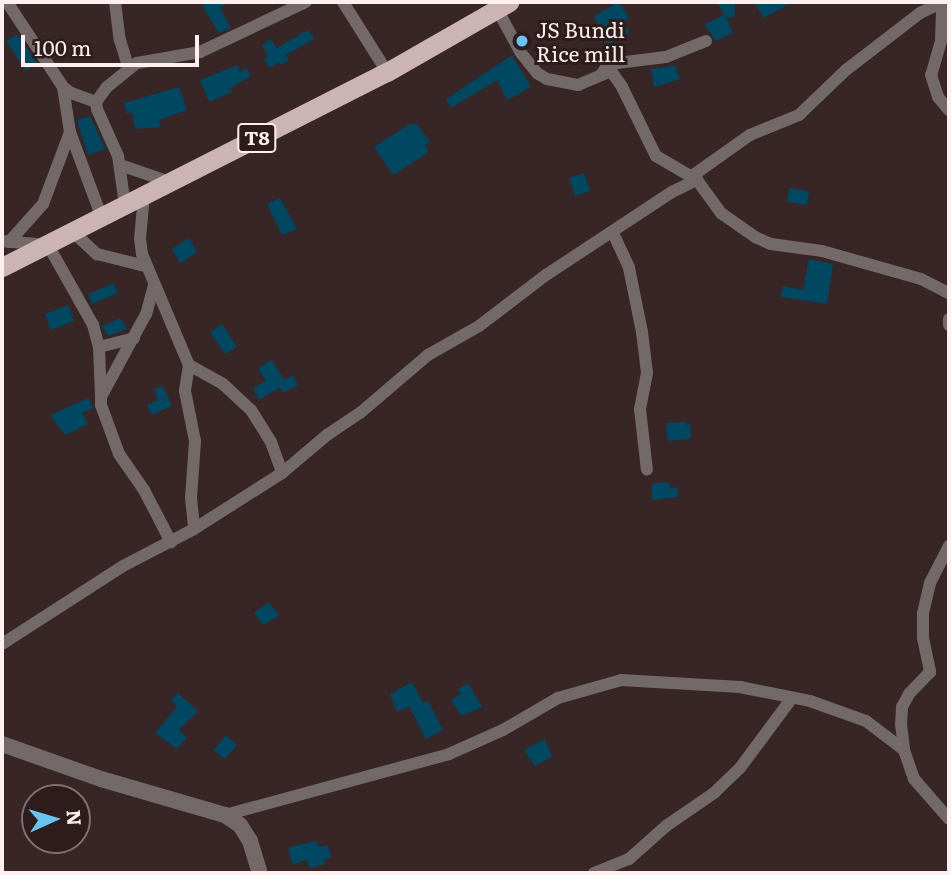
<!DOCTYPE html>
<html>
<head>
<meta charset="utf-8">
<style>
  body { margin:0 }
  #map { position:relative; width:951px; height:875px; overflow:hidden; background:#382525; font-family:Literata,serif }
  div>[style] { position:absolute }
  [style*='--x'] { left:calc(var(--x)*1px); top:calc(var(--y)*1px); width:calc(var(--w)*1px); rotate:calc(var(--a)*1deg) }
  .building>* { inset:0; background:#004761 }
  .minor>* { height:12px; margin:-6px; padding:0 6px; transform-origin:6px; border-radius:6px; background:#746969 }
  .tertiary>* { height:16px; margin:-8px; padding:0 8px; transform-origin:8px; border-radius:8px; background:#746969 }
  .trunk>* { height:19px; margin:-9.5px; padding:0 9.5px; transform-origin:9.5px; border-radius:9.5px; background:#ccb4b4 }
  .dots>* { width:19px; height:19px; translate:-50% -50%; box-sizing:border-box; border:4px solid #2e1b1c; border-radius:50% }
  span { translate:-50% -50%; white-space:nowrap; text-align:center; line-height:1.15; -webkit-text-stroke:6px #2e1b1c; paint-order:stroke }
  .shield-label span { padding:2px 5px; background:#2e1b1c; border:2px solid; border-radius:5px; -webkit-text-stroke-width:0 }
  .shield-label { font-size:19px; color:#fef0f0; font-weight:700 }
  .poi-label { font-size:21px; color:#fef0f0 }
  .left { translate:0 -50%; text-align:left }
  .frame { position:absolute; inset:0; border:4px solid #fef0f0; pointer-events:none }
  .north { position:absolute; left:21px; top:784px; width:70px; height:70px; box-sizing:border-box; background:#2e1b1c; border:2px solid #817071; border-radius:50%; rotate:86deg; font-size:19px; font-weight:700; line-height:28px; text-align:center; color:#fef0f0 }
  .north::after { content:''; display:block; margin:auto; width:24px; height:32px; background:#68c4f0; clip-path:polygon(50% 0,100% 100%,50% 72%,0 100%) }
  .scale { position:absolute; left:21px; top:35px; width:178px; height:32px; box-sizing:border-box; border:4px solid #fef0f0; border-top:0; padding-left:9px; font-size:21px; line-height:24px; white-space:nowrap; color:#fef0f0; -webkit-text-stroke:5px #2e1b1c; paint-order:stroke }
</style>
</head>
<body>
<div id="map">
  <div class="building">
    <div style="clip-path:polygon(200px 2px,229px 2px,220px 8px,231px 28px,219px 33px)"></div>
    <div style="clip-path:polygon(619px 2px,629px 18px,623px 22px,630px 32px,607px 46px,594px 16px)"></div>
    <div style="clip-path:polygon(717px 2px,734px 2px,735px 17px,726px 17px,733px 33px,715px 41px,705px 24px,724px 15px)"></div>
    <div style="clip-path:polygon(755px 2px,794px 2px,763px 18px)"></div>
    <div style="clip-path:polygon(308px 30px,314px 39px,286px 55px,289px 60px,281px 65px,279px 62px,270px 68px,264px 59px,268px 56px,262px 45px,271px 39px,276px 48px)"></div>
    <div style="clip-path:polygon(17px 34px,37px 63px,26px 71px,6px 41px)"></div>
    <div style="clip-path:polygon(512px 55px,531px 87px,507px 100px,497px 80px,451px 108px,446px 99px)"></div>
    <div style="clip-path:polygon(237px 65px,240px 72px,246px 68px,251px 76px,230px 88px,232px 92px,209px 102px,200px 80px)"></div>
    <div style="clip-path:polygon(675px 65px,680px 79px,654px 87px,651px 69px)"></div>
    <div style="clip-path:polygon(179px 87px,187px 110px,159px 120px,161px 127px,135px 129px,132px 112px,127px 114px,124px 103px)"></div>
    <div style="clip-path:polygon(90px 116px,105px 149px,88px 155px,77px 120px)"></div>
    <div style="clip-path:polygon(411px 123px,413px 125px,416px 123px,430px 142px,425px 145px,429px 152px,393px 175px,374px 147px)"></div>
    <div style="clip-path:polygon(584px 173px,590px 191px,575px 196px,569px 178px)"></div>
    <div style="clip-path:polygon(789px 188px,809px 191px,807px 205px,787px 202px)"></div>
    <div style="clip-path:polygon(280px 198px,297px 229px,282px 235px,267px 204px)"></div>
    <div style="clip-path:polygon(189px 238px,197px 252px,180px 263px,172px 249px)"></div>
    <div style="clip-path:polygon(809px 259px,833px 264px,827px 304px,781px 297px,783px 286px,803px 290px)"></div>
    <div style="clip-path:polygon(114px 283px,118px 293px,92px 304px,88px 294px)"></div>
    <div style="clip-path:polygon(68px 305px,74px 321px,51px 330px,45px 314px)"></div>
    <div style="clip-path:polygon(120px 318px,127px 329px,108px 336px,102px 326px)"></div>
    <div style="clip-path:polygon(222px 324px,237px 347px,225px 354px,210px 332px)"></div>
    <div style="clip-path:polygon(272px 360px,284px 380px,293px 375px,298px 385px,283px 393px,280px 387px,259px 400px,253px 388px,266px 381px,258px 368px)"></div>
    <div style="clip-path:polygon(163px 386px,172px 406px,152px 415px,147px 405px,158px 400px,154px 389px)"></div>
    <div style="clip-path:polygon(89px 398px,93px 408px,82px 413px,88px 424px,65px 435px,50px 415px)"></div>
    <div style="clip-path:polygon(686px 422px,686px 425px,690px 424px,691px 439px,668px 441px,666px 423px)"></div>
    <div style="clip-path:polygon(669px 482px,670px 488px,677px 487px,678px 497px,652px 500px,652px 483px)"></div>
    <div style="clip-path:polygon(269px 602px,279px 616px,263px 625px,254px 613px)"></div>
    <div style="clip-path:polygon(412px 682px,423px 703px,428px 701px,443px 730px,426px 739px,409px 706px,397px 712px,390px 694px)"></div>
    <div style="clip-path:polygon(468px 683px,482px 707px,461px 716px,451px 700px,461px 694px,458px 689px)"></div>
    <div style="clip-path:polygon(178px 693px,198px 711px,179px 730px,187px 738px,177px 749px,155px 733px,177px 707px,171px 700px)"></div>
    <div style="clip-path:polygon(226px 735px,237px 745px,225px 759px,214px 750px)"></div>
    <div style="clip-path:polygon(545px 739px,552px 757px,535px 766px,524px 750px)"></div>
    <div style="clip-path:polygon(317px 841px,318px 847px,328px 845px,331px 858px,324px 859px,325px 864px,309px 868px,307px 860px,292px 865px,288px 847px)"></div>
  </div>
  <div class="minor">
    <div style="--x:7;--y:2;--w:102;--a:56.6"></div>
    <div style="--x:63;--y:87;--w:10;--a:37"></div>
    <div style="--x:71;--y:93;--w:27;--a:20"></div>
    <div style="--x:115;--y:2;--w:38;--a:83"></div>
    <div style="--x:120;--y:40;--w:28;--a:73"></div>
    <div style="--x:343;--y:2;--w:83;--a:57.8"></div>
    <div style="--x:947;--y:2;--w:11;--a:117"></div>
    <div style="--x:942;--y:12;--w:29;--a:92"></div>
    <div style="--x:941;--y:41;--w:35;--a:106"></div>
    <div style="--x:931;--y:75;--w:23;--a:72"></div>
    <div style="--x:938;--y:97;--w:17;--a:50"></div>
    <div style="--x:497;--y:9;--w:50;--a:61.4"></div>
    <div style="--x:521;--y:53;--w:26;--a:51"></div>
    <div style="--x:537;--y:73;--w:12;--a:31"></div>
    <div style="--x:547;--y:79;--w:32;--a:11"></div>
    <div style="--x:578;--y:85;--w:36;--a:-23"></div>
    <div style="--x:611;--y:71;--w:19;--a:55"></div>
    <div style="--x:622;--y:87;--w:77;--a:63.8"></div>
    <div style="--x:656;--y:156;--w:48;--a:30.3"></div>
    <div style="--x:697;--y:180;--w:41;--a:54"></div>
    <div style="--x:721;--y:213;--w:42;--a:35.2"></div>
    <div style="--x:755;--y:237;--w:17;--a:24"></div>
    <div style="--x:771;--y:244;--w:51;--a:7.8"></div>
    <div style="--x:822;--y:251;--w:103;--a:15.8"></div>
    <div style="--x:921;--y:279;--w:31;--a:27"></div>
    <div style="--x:603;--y:72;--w:7;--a:-56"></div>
    <div style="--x:607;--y:66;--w:10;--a:-17"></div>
    <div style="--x:617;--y:63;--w:49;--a:-7"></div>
    <div style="--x:666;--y:57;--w:43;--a:-21.8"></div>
    <div style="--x:63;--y:87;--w:46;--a:81.2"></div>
    <div style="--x:70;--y:132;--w:92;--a:69.6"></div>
    <div style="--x:120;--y:165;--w:53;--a:18.8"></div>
    <div style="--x:692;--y:176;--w:71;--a:-35.3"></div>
    <div style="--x:750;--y:135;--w:53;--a:-22.2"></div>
    <div style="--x:799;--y:115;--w:65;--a:-43.8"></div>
    <div style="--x:846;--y:70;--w:93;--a:-37.6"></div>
    <div style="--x:920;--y:13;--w:25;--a:-26"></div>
    <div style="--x:144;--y:196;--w:42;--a:95.4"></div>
    <div style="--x:140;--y:238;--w:16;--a:83"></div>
    <div style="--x:142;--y:254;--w:121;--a:67.1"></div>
    <div style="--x:189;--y:365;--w:39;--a:29"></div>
    <div style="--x:223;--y:384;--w:38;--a:43"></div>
    <div style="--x:251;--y:410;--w:38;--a:58"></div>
    <div style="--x:271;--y:442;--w:33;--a:70"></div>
    <div style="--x:125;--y:205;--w:49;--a:-98.1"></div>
    <div style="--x:118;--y:156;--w:51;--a:-114.1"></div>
    <div style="--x:97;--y:109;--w:7;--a:-98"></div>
    <div style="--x:96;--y:102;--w:19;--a:-54"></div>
    <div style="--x:107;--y:87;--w:38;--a:-39"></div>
    <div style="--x:137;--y:63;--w:64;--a:-9.9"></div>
    <div style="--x:200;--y:52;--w:117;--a:-25.3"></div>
    <div style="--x:73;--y:232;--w:33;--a:43"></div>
    <div style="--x:97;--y:254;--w:49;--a:14"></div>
    <div style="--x:613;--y:233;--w:38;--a:65"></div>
    <div style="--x:629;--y:268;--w:65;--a:78.5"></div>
    <div style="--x:642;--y:332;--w:41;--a:83"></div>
    <div style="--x:647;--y:373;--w:37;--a:101"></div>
    <div style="--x:640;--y:409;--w:61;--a:83.5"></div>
    <div style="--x:2;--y:241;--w:46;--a:5"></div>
    <div style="--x:48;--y:245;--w:92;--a:60.6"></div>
    <div style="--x:93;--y:325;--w:23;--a:75"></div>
    <div style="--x:99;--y:347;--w:50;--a:87.7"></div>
    <div style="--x:9;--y:242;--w:51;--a:-48.2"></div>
    <div style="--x:43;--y:204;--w:77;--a:-69.4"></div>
    <div style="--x:154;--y:285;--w:30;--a:105"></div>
    <div style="--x:146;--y:314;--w:94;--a:118.5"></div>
    <div style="--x:101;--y:397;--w:8;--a:90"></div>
    <div style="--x:101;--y:405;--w:52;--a:69.8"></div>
    <div style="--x:119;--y:454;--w:44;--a:55.2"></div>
    <div style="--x:144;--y:490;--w:59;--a:62.6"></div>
    <div style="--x:949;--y:319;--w:6;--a:90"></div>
    <div style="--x:99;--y:347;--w:36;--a:-14"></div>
    <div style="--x:189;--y:365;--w:26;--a:99"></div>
    <div style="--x:185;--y:391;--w:51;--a:78.7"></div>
    <div style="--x:195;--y:441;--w:57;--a:94"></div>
    <div style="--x:191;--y:498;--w:31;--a:84"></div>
    <div style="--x:949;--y:546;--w:42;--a:117.2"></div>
    <div style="--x:930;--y:583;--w:31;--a:103"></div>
    <div style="--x:923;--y:613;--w:25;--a:90"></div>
    <div style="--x:923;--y:638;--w:35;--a:78"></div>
    <div style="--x:930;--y:672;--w:30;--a:134"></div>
    <div style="--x:909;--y:694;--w:15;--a:118"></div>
    <div style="--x:902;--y:707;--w:17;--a:93"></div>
    <div style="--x:901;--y:724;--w:26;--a:83"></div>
    <div style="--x:904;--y:750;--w:31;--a:71"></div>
    <div style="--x:914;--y:779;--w:53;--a:48.8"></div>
    <div style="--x:2;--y:644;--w:144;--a:-32.8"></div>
    <div style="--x:123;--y:566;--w:80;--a:-27.5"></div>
    <div style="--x:194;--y:529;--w:104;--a:-32.5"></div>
    <div style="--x:282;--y:473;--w:59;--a:-40.2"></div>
    <div style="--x:327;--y:435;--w:40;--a:-34"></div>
    <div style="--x:360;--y:413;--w:89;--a:-40.5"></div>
    <div style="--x:428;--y:355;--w:59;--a:-29.6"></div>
    <div style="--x:479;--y:326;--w:84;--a:-37.3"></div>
    <div style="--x:546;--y:275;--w:151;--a:-33.4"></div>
    <div style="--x:672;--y:192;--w:28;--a:-26"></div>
    <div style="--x:225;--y:815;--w:232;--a:-15.2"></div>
    <div style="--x:449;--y:754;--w:59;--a:-24"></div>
    <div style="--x:503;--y:730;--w:64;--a:-30.2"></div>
    <div style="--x:558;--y:698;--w:66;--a:-15.9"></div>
    <div style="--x:621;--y:680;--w:119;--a:3.4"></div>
    <div style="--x:740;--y:687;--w:71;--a:11.3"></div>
    <div style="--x:810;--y:701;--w:59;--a:19.7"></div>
    <div style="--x:866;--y:721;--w:48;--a:37.3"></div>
    <div style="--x:594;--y:873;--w:38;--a:-22"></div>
    <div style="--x:629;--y:859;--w:50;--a:-41.7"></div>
    <div style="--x:666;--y:826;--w:58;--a:-34.5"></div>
    <div style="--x:714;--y:793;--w:36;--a:-44"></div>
    <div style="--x:740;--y:768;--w:87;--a:-53.4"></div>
  </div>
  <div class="tertiary">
    <div style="--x:2;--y:744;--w:105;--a:19.5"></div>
    <div style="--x:101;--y:779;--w:129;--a:16.2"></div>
    <div style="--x:225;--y:815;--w:18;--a:34"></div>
    <div style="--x:240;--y:825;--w:19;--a:58"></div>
    <div style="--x:250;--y:841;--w:34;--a:73"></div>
  </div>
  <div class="trunk">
    <div style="--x:2;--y:267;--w:432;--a:-26.9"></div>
    <div style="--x:387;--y:72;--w:141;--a:-29.8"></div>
  </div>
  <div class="dots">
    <div style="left:522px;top:41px;background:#68c4f0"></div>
  </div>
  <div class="shield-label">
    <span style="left:257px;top:138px">T8</span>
  </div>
  <div class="poi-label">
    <span class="left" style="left:536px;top:41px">JS Bundi<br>Rice mill</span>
  </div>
  <div class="frame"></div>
  <div class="north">N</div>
  <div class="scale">100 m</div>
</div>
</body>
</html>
